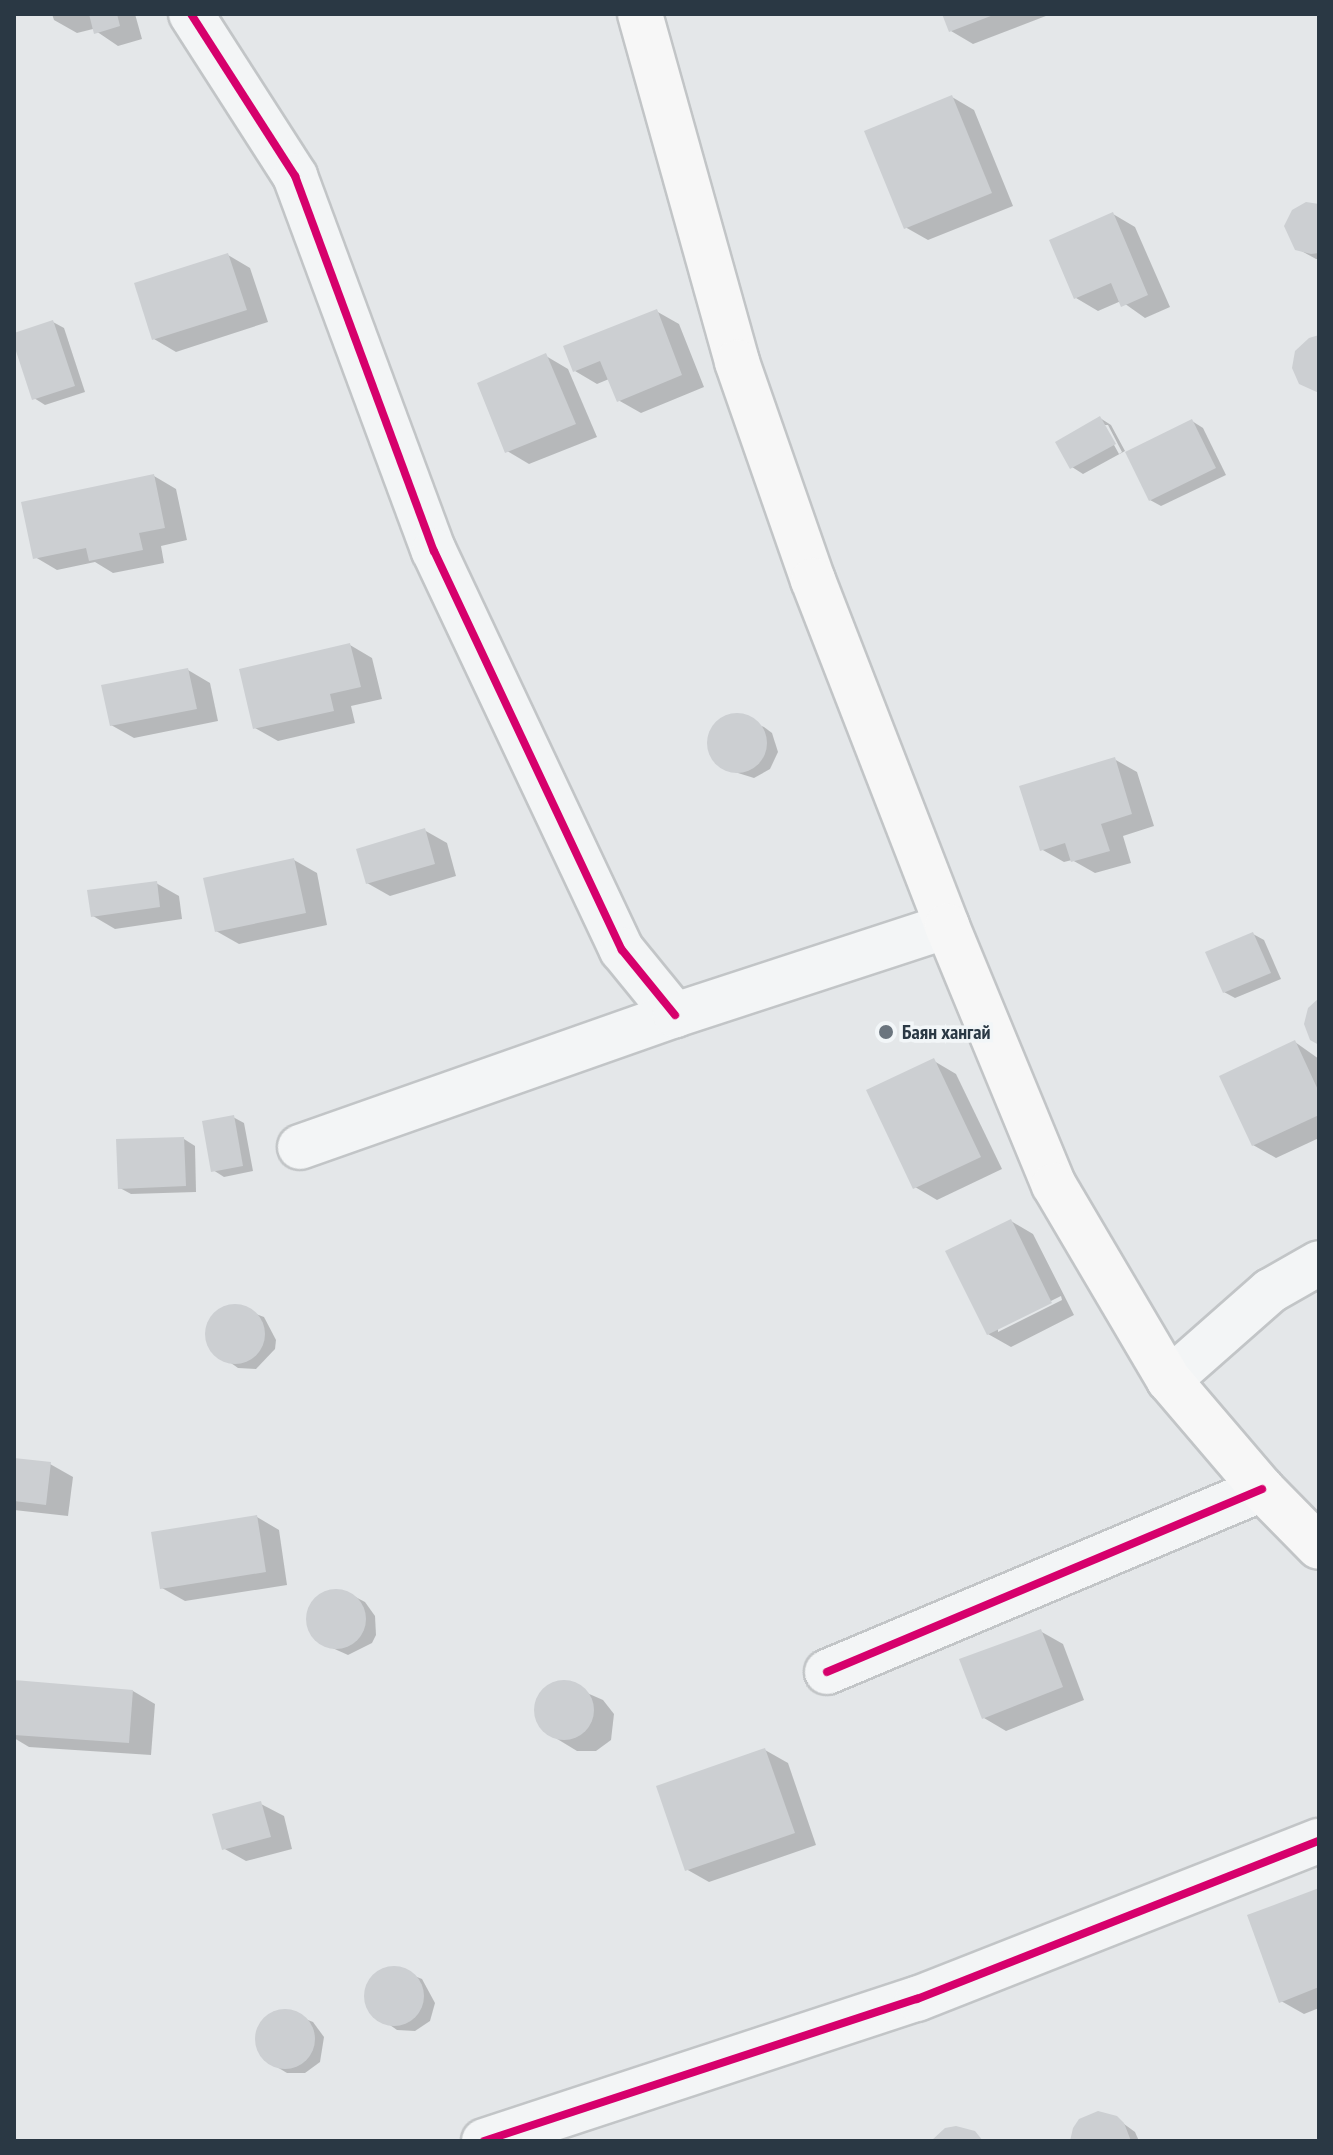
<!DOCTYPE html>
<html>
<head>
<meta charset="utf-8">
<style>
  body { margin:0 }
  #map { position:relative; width:1333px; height:2155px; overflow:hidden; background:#e4e7e9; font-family:"PT Sans Narrow",sans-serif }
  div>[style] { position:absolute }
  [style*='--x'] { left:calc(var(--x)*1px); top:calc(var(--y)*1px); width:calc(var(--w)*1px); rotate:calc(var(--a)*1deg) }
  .shadow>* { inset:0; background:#0003 }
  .building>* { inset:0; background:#cccfd2 }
  .round { border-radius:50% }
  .roads { filter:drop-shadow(2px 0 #c2c5c7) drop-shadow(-2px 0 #c2c5c7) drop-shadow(0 2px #c2c5c7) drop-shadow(0 -2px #c2c5c7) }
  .street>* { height:44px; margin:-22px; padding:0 22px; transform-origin:22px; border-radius:22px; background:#f3f5f6 }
  .secondary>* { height:44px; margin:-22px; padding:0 22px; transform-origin:22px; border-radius:22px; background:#f7f7f7 }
  .cycleway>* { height:8px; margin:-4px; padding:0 4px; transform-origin:4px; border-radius:4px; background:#d6006c }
  .dots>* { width:22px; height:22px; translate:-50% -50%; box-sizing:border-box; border:4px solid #f2f6f8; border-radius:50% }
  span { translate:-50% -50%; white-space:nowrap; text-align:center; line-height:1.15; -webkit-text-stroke:7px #f2f6f8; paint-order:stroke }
  .poi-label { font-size:20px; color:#2a3844; font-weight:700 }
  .left { translate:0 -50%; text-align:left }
  .frame { position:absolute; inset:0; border:16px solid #2a3844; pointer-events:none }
</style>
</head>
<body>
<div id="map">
  <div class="shadow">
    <div style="clip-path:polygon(52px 14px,135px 14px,142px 39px,118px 46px,93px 29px,77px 33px,54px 20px)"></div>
    <div style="clip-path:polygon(944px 14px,1051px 14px,973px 44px,951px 31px)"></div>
    <div style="clip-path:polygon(952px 97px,974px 110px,1013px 206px,928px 240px,905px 227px)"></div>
    <div style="clip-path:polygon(1319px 208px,1319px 259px,1316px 259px,1296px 248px)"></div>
    <div style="clip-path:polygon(1113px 214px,1135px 227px,1170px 307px,1145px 318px,1121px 301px,1098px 311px,1076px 298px)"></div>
    <div style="clip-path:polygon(228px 255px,250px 268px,268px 322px,176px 352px,154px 339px)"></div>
    <div style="clip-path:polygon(656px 311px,679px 324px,704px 387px,641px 413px,618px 400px,609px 379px,597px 384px,575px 371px)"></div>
    <div style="clip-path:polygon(53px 322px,64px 328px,85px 392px,45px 405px,34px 398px,14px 335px)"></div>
    <div style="clip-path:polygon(546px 356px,568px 369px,597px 437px,529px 464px,507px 451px)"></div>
    <div style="clip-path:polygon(evenodd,1100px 418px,1111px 425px,1125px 451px,1083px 474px,1072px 467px,1100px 418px,1103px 425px,1108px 425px,1122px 452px,1119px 454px,1103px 425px)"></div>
    <div style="clip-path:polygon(1192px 421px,1203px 428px,1226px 475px,1161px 506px,1150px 500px)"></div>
    <div style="clip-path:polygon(154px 476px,176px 489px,187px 540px,161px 546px,164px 563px,113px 573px,95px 562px,57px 570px,35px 557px)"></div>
    <div style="clip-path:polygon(350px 645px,372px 658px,382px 699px,351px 706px,355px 723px,278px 741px,255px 728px)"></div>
    <div style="clip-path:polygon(188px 670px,210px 683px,218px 721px,134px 738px,111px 725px)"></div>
    <div style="clip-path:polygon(733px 715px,764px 727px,772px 733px,778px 752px,770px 769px,754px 778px,722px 768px,709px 747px,712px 730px,725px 718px)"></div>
    <div style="clip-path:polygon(1114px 759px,1137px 772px,1154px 826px,1123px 836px,1131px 863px,1095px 873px,1072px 860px,1064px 862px,1041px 849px)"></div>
    <div style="clip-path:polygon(424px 830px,447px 843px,456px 876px,390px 896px,367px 883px)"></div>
    <div style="clip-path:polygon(294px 860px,317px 873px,327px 925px,239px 944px,216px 931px)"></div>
    <div style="clip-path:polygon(156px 883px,179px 896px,182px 919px,115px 929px,93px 916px)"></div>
    <div style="clip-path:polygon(1253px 934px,1264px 940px,1281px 979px,1235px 998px,1224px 992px)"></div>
    <div style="clip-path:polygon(1295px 1042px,1319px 1059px,1319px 1138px,1276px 1158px,1253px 1145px)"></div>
    <div style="clip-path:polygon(934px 1061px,956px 1074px,1002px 1169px,937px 1200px,915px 1187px)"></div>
    <div style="clip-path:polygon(233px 1117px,244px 1123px,253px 1171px,224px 1177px,213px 1170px)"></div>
    <div style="clip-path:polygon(184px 1139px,195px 1146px,196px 1192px,131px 1194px,120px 1188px)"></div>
    <div style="clip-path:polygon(evenodd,1011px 1221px,1033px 1234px,1074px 1315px,1011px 1347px,988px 1334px,1011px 1221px,1061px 1296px,1062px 1300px,998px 1332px,998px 1327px,1061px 1296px)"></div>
    <div style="clip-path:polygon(234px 1306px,264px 1317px,276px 1340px,275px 1349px,256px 1369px,238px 1368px,211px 1349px,207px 1331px,216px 1314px)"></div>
    <div style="clip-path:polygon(14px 1460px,50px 1464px,73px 1477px,68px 1516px,14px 1510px)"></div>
    <div style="clip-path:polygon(257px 1517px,279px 1530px,287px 1585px,185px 1601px,162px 1588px)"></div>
    <div style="clip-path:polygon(344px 1591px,365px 1602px,375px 1616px,376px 1635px,372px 1643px,348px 1655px,319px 1642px,308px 1625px,310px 1606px,325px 1592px)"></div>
    <div style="clip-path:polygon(1040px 1631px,1063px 1644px,1084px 1700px,1006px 1731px,984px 1718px)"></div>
    <div style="clip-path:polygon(14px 1682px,133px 1691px,155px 1704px,151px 1755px,29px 1747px,14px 1738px)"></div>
    <div style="clip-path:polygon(562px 1682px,603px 1700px,614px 1714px,611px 1740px,596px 1751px,577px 1751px,554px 1737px,546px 1732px,536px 1716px,538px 1697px,544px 1690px)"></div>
    <div style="clip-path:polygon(765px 1750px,788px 1763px,816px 1845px,709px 1882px,686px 1869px)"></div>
    <div style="clip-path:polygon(261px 1804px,284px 1816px,292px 1849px,246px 1861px,223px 1848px)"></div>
    <div style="clip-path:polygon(1319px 1890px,1319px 2008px,1304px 2014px,1281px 2001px)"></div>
    <div style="clip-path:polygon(392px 1967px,422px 1979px,435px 2003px,430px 2021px,415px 2031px,397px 2030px,370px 2011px,366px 1993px,375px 1975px)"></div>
    <div style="clip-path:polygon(283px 2010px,313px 2022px,324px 2037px,320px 2062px,305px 2073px,287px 2073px,267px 2061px,257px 2045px,260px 2026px,273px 2012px)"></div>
    <div style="clip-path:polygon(1120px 2121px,1135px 2132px,1139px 2141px,1073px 2141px)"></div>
  </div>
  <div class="building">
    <div style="clip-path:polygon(89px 14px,117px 14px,120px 26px,94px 34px)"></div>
    <div style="clip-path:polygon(942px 14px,996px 14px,949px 32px)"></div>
    <div style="clip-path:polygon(952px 95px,992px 193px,904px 229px,864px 131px)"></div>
    <div style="clip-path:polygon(1306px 202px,1319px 204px,1319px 253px,1311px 254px,1295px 250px,1284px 226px,1292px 210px)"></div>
    <div style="clip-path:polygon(1113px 212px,1148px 295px,1121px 307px,1111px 283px,1074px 299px,1049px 240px)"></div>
    <div style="clip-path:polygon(228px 253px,247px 310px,152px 340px,134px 283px)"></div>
    <div style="clip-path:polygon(657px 309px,682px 375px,617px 402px,600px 361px,573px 372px,563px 346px)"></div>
    <div style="clip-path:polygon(53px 320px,75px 386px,32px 400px,14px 345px,14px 333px)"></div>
    <div style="clip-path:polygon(1319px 335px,1319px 393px,1299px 384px,1292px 368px,1295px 351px,1309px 338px)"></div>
    <div style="clip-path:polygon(546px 353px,576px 424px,505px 453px,477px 383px)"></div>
    <div style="clip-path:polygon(1100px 416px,1116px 444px,1070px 469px,1055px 442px)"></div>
    <div style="clip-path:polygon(1192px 419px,1216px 468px,1149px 501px,1125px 452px)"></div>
    <div style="clip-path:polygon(154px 474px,165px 528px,139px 533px,143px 550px,89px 561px,86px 548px,33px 559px,21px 502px)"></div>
    <div style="clip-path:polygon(350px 643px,361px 687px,330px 694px,334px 711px,253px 729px,239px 669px)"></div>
    <div style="clip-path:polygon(188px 668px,197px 709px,110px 726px,101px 685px)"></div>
    <div class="round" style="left:707px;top:713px;width:60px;height:60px"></div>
    <div style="clip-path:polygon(1115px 757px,1132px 814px,1101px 824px,1110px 851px,1071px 862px,1065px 843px,1040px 851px,1019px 786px)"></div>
    <div style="clip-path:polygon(425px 828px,435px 864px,366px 884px,356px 849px)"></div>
    <div style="clip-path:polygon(294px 858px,306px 913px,215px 932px,203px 878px)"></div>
    <div style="clip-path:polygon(157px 881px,160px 907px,91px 917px,87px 890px)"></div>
    <div style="clip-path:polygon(1253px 932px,1271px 973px,1223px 993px,1205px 952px)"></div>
    <div style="clip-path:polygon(1319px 998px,1319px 1045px,1310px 1040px,1304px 1024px,1308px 1008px)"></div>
    <div style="clip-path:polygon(1295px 1040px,1319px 1092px,1319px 1115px,1252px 1146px,1219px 1076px)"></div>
    <div style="clip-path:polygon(934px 1058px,981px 1157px,913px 1189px,866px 1090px)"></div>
    <div style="clip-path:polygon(234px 1115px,243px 1166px,211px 1172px,202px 1121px)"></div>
    <div style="clip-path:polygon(184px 1137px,186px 1186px,118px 1189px,116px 1139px)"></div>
    <div style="clip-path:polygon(1011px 1219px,1052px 1303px,987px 1335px,945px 1251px)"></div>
    <div class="round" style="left:205px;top:1304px;width:60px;height:60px"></div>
    <div style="clip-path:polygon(14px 1458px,51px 1462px,46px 1505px,14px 1501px)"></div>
    <div style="clip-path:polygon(257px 1515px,266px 1572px,160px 1589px,151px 1532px)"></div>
    <div class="round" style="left:306px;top:1589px;width:60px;height:60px"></div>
    <div style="clip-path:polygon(1041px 1629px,1063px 1687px,982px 1719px,959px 1659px)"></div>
    <div class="round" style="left:534px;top:1680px;width:60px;height:60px"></div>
    <div style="clip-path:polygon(14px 1680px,133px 1690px,129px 1743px,14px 1735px)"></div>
    <div style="clip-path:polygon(765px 1748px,795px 1833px,685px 1871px,656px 1786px)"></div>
    <div style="clip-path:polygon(261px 1801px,271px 1837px,222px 1850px,212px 1814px)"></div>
    <div style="clip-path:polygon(1319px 1888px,1319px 1987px,1279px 2003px,1247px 1915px)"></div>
    <div class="round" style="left:364px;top:1966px;width:60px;height:60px"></div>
    <div class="round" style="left:255px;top:2009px;width:60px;height:60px"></div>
    <div style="clip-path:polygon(1098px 2111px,1117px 2116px,1124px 2123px,1131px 2141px,1070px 2141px,1073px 2128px,1079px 2119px)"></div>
    <div style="clip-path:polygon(956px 2126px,975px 2131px,983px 2141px,931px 2141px,945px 2128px)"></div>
  </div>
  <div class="roads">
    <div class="street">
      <div style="--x:191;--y:14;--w:193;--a:57.3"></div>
      <div style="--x:295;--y:176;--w:400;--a:69.7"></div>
      <div style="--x:434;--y:551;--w:441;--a:64.8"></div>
      <div style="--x:622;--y:950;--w:84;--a:50.8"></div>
      <div style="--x:300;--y:1147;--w:398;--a:-19.4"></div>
      <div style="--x:675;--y:1015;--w:286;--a:-18.1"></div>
      <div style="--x:1169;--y:1380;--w:135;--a:-41.4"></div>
      <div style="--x:1270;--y:1291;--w:56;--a:-29.7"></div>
      <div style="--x:827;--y:1672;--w:472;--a:-22.8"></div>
      <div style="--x:484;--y:2141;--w:456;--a:-18.2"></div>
      <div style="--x:917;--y:1999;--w:432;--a:-21.5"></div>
    </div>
    <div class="secondary">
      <div style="--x:640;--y:14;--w:361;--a:74.4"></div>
      <div style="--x:737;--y:362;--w:231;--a:70.8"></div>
      <div style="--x:813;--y:580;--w:371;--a:68.8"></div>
      <div style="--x:947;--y:926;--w:280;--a:67.6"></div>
      <div style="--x:1054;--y:1185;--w:226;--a:59.5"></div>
      <div style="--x:1169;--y:1380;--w:143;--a:49.5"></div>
      <div style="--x:1262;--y:1489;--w:81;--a:45.5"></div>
    </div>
  </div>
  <div class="cycleway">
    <div style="--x:191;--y:14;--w:193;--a:57.3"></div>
    <div style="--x:295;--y:176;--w:400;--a:69.7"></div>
    <div style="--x:434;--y:551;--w:441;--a:64.8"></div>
    <div style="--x:622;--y:950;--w:84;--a:50.8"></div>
    <div style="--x:827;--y:1672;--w:472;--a:-22.8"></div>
    <div style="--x:484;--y:2141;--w:456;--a:-18.2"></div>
    <div style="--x:917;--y:1999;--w:432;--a:-21.5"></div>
  </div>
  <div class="dots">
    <div style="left:886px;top:1032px;background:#6b757e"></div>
  </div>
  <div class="poi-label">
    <span class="left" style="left:902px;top:1032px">Баян хангай</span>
  </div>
  <div class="frame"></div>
</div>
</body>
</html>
